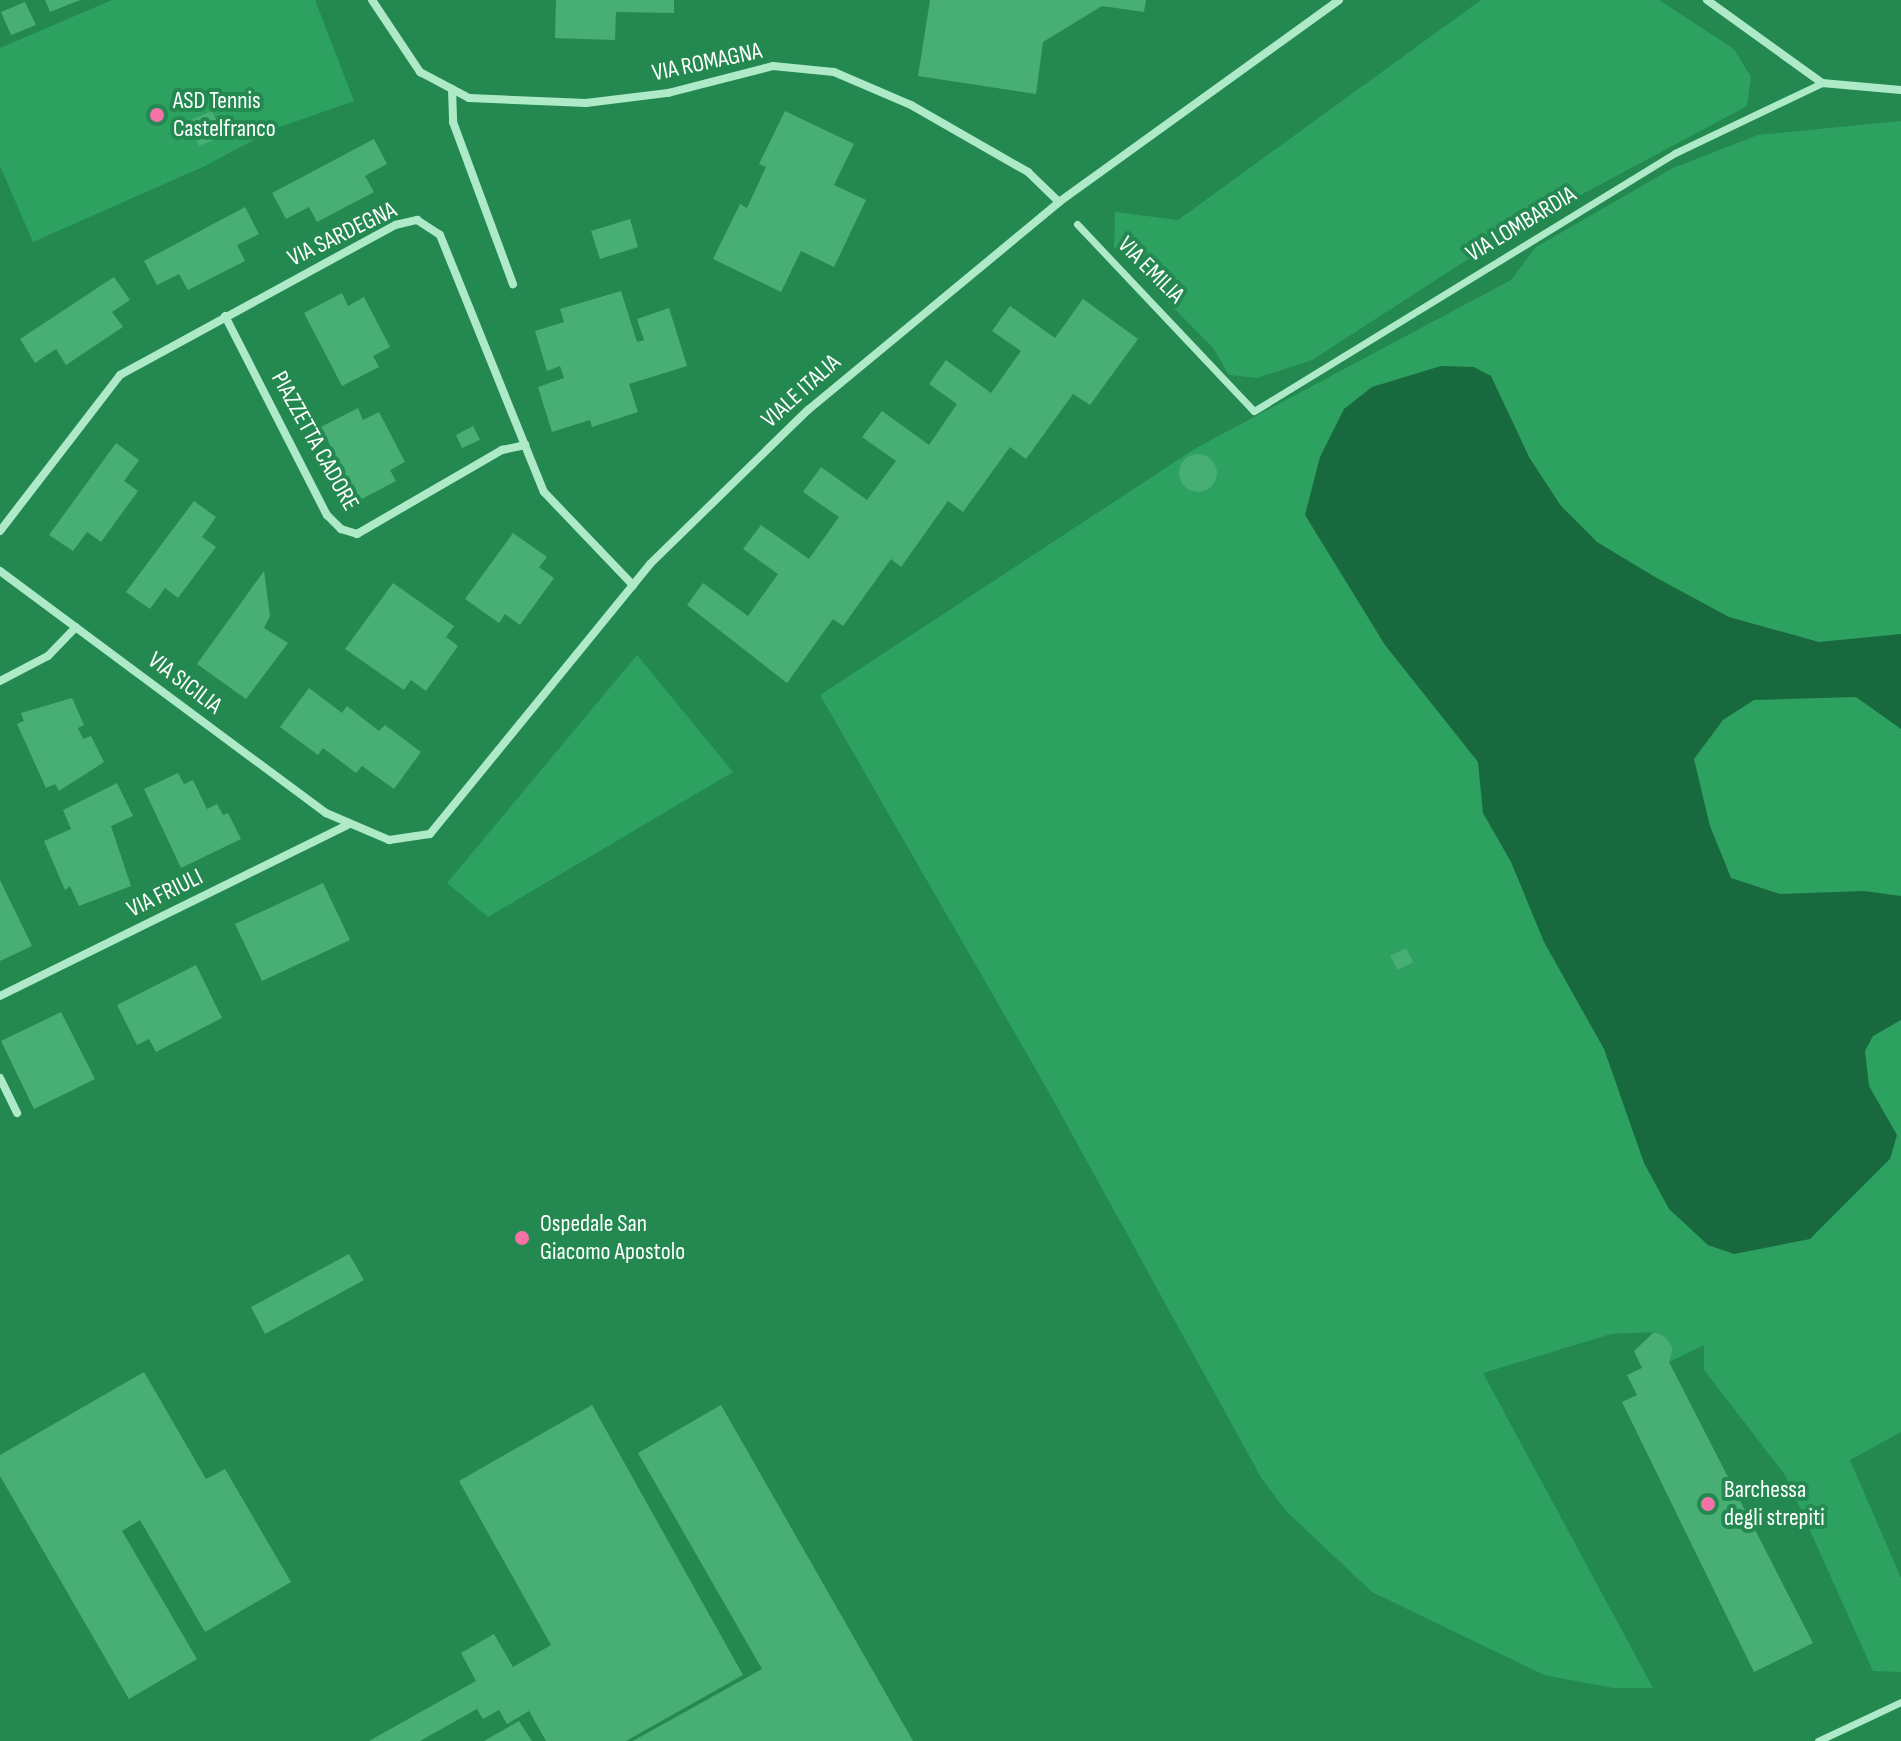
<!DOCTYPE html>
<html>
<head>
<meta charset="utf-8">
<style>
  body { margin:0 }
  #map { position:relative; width:1901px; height:1741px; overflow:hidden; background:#238950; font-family:"Sofia Sans Condensed",sans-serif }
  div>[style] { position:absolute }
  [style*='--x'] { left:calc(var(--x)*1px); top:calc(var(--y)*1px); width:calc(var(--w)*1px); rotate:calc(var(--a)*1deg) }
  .green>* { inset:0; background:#2da15f }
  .water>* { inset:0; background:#18693d }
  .building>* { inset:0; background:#47af74 }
  .round { border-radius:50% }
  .pedestrian>* { height:7px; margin:-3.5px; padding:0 3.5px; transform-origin:3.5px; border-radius:3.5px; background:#afeac8 }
  .minor>* { height:8px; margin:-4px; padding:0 4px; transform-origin:4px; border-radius:4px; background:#afeac8 }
  .dots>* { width:22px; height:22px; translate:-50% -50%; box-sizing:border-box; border:4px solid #238950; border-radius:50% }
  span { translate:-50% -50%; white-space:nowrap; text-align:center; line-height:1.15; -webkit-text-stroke:8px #238950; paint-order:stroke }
  .street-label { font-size:24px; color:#fff }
  .poi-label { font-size:24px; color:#fff }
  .left { translate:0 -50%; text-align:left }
</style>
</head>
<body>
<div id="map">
  <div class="green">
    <div style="clip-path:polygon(112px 0,315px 0,354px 101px,274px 129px,205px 166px,33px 242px,0 166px,0 48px)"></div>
    <div style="clip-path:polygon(1481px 0,1659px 0,1734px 49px,1751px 77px,1747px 106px,1504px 236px,1312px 360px,1257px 378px,1229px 375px,1214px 349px,1114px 247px,1115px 212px,1178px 220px)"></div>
    <div style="clip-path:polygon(1901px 121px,1901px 1432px,1850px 1460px,1901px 1578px,1901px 1672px,1873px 1671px,1785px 1475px,1704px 1370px,1704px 1345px,1669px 1362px,1673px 1349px,1666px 1337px,1654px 1332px,1611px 1334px,1483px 1373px,1653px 1688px,1613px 1688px,1544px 1675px,1372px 1592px,1286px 1511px,1262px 1479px,1046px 1087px,820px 695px,1196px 448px,1511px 280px,1536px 247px,1673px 168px,1758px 135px)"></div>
    <div style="clip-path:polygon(637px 655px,733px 772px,488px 917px,447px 883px)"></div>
  </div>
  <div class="water">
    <div style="clip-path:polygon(1441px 366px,1474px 367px,1491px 376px,1529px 457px,1561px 506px,1597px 542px,1655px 577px,1729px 617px,1819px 642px,1901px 634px,1901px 729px,1856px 697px,1754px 700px,1723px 720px,1694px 759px,1710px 826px,1731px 878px,1780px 894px,1864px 891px,1901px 896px,1901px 1020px,1873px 1036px,1865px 1051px,1869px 1086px,1897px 1135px,1890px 1159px,1810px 1239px,1734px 1254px,1708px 1245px,1669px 1209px,1644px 1163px,1604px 1049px,1544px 942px,1511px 862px,1483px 813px,1478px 762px,1385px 645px,1305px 515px,1320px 457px,1344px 409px,1372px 387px)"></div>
  </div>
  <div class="building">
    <div style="clip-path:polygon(45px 0,80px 0,50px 12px)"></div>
    <div style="clip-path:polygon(556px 0,674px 0,674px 13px,616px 12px,615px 40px,555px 38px)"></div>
    <div style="clip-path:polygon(930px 0,1146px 0,1144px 12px,1102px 6px,1043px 42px,1036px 94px,918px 76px)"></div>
    <div style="clip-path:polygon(25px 2px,36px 25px,11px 35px,1px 12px)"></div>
    <div style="clip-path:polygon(212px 111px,223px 136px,199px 146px,188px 121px)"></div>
    <div style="clip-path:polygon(785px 111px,854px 144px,834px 185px,866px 200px,834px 267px,801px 251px,781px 292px,713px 259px,740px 204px,747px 208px,766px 167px,759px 164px)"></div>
    <div style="clip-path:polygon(374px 139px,387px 164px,365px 176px,374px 192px,317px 222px,309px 207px,286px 219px,272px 193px)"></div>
    <div style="clip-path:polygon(245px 207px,259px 234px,237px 245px,245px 261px,188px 290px,179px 274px,157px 285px,144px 261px)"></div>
    <div style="clip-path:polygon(630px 219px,638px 247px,600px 259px,591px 231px)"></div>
    <div style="clip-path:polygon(114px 277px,130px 300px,112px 312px,123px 327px,66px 365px,56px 349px,35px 363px,20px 339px)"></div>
    <div style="clip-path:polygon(621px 291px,637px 342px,644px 340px,637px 319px,669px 308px,687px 366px,629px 384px,638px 412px,592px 427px,590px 420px,552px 432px,538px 387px,564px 378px,560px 366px,547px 371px,535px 331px,564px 322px,560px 309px)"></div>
    <div style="clip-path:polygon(342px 293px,348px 306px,364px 297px,390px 347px,373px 356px,379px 367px,342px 386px,304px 313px)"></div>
    <div style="clip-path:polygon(1083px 299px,1138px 339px,1090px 405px,1073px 394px,1026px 459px,1010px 447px,963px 512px,948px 501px,901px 567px,891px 559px,843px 626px,833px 619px,787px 683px,687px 605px,703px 583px,748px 616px,778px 574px,743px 549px,761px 525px,809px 559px,839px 517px,803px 492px,821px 467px,867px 500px,896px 461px,862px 437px,882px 411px,929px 445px,957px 404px,929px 384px,946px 360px,991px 393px,1021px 351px,992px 331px,1010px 306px,1055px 338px)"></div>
    <div style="clip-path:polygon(358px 408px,363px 420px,379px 412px,405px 462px,390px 470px,396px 481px,358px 501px,321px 427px)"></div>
    <div style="clip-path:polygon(473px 426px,480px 440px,462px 448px,456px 435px)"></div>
    <div style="clip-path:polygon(116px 443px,139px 460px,124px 481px,138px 491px,101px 542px,87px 532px,73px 551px,49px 535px)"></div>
    <div class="round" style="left:1179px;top:454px;width:38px;height:38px"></div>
    <div style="clip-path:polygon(194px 501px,216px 517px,202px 537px,216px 547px,178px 598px,165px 588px,150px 609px,126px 592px)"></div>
    <div style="clip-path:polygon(513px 533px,547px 557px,539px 567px,554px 578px,520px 625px,505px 614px,499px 623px,465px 599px)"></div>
    <div style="clip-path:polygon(264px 571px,270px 616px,264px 628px,288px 643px,246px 699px,197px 664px)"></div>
    <div style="clip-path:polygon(393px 583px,454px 626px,446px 637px,458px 646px,426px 691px,411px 680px,404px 690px,345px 649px)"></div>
    <div style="clip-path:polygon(309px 688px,342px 713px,347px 706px,379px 731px,385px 725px,421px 752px,394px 789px,362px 766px,356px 773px,323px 748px,318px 755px,280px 727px)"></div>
    <div style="clip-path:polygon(72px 698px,84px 725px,78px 728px,83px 739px,91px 736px,104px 762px,59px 791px,55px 784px,46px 788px,17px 724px,24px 721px,21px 713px)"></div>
    <div style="clip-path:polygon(178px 773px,184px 784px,193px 780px,207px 809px,217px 804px,223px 815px,228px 813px,241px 839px,181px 868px,144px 789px)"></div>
    <div style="clip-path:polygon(117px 783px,133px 816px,111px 826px,131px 886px,79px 906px,70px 886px,65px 890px,44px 841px,71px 829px,63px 810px)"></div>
    <div style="clip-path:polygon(0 880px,32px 946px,0 961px)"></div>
    <div style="clip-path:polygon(323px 883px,350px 940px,262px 981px,235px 924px)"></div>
    <div style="clip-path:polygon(1406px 948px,1413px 962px,1398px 970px,1390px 956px)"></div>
    <div style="clip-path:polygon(196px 965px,222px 1018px,156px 1052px,149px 1039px,137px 1045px,117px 1005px)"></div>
    <div style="clip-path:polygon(61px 1012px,95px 1079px,34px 1109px,1px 1041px)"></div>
    <div style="clip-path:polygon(349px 1254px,364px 1280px,265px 1334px,251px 1307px)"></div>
    <div style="clip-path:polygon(1654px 1332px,1666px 1337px,1673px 1349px,1669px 1362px,1813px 1643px,1754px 1672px,1622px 1402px,1637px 1395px,1627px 1375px,1642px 1368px,1634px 1351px)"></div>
    <div style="clip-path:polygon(144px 1372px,206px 1479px,225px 1469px,291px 1582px,205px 1632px,140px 1520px,122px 1531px,197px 1659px,129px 1699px,0 1476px,0 1455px)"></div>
    <div style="clip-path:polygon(592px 1405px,743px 1675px,626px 1741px,546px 1741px,529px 1711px,507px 1724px,499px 1710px,483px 1719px,477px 1709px,420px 1741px,369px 1741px,476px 1681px,461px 1653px,494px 1634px,513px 1667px,551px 1645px,459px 1481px)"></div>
    <div style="clip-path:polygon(721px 1405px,913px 1741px,633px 1741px,762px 1669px,638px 1453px)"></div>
    <div style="clip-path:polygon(519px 1721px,532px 1741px,484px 1741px)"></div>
  </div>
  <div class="pedestrian">
    <div style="--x:1077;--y:224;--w:257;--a:46.6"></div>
    <div style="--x:1254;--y:411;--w:494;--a:-31.5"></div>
    <div style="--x:1675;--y:153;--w:163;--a:-25.5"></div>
    <div style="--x:1818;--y:1741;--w:92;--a:-25.2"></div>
  </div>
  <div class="minor">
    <div style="--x:372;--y:0;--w:87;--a:56.3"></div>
    <div style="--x:420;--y:72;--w:55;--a:28"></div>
    <div style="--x:469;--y:98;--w:117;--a:2.4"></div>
    <div style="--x:586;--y:103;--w:83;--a:-7"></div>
    <div style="--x:668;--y:93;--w:108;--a:-14.4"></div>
    <div style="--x:773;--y:66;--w:61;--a:5.6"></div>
    <div style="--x:834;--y:72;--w:84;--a:23.2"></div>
    <div style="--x:911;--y:105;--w:135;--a:29.8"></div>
    <div style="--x:1028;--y:172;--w:43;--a:44.1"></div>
    <div style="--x:1707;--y:0;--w:142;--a:35.8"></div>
    <div style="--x:1822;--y:83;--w:79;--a:5.1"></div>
    <div style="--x:452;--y:89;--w:33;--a:88"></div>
    <div style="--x:453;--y:122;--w:173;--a:69.7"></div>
    <div style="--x:225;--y:316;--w:224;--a:62.9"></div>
    <div style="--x:327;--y:515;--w:20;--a:45"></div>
    <div style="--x:341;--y:529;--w:17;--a:17"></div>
    <div style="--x:357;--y:534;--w:168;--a:-30.1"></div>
    <div style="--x:502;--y:450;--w:24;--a:-12"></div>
    <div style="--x:0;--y:531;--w:197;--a:-52.4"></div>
    <div style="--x:120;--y:375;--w:313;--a:-28.6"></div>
    <div style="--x:395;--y:225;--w:23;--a:-13"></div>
    <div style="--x:417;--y:220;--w:27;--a:33"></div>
    <div style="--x:440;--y:235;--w:277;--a:68"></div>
    <div style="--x:544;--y:492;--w:129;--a:46.3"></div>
    <div style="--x:0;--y:571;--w:406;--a:36.6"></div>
    <div style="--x:326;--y:813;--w:69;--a:23.2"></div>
    <div style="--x:389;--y:840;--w:41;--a:-8.3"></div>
    <div style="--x:430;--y:834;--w:348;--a:-50.8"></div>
    <div style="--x:650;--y:564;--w:221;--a:-44.3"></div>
    <div style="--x:808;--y:410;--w:326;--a:-39.6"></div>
    <div style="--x:1059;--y:202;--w:345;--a:-35.8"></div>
    <div style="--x:0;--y:681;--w:54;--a:-27.5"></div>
    <div style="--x:48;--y:656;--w:40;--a:-46"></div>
    <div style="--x:0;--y:996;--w:387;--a:-26.2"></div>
    <div style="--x:0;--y:1078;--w:39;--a:64"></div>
  </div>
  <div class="dots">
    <div style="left:157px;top:115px;background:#f572a7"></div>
    <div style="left:522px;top:1238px;background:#f572a7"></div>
    <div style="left:1708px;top:1504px;background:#f572a7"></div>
  </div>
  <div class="street-label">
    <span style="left:707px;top:62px;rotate:-12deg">VIA ROMAGNA</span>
    <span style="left:1521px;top:224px;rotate:-31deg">VIA LOMBARDIA</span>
    <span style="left:342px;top:234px;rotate:-26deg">VIA SARDEGNA</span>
    <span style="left:1151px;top:270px;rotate:45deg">VIA EMILIA</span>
    <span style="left:801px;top:391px;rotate:-42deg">VIALE ITALIA</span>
    <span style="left:315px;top:441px;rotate:61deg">PIAZZETTA CADORE</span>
    <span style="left:185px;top:683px;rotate:37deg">VIA SICILIA</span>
    <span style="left:165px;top:893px;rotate:-26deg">VIA FRIULI</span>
  </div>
  <div class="poi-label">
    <span class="left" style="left:173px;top:115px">ASD Tennis<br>Castelfranco</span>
    <span class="left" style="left:540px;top:1238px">Ospedale San<br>Giacomo Apostolo</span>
    <span class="left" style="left:1724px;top:1504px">Barchessa<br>degli strepiti</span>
  </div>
</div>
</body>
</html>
